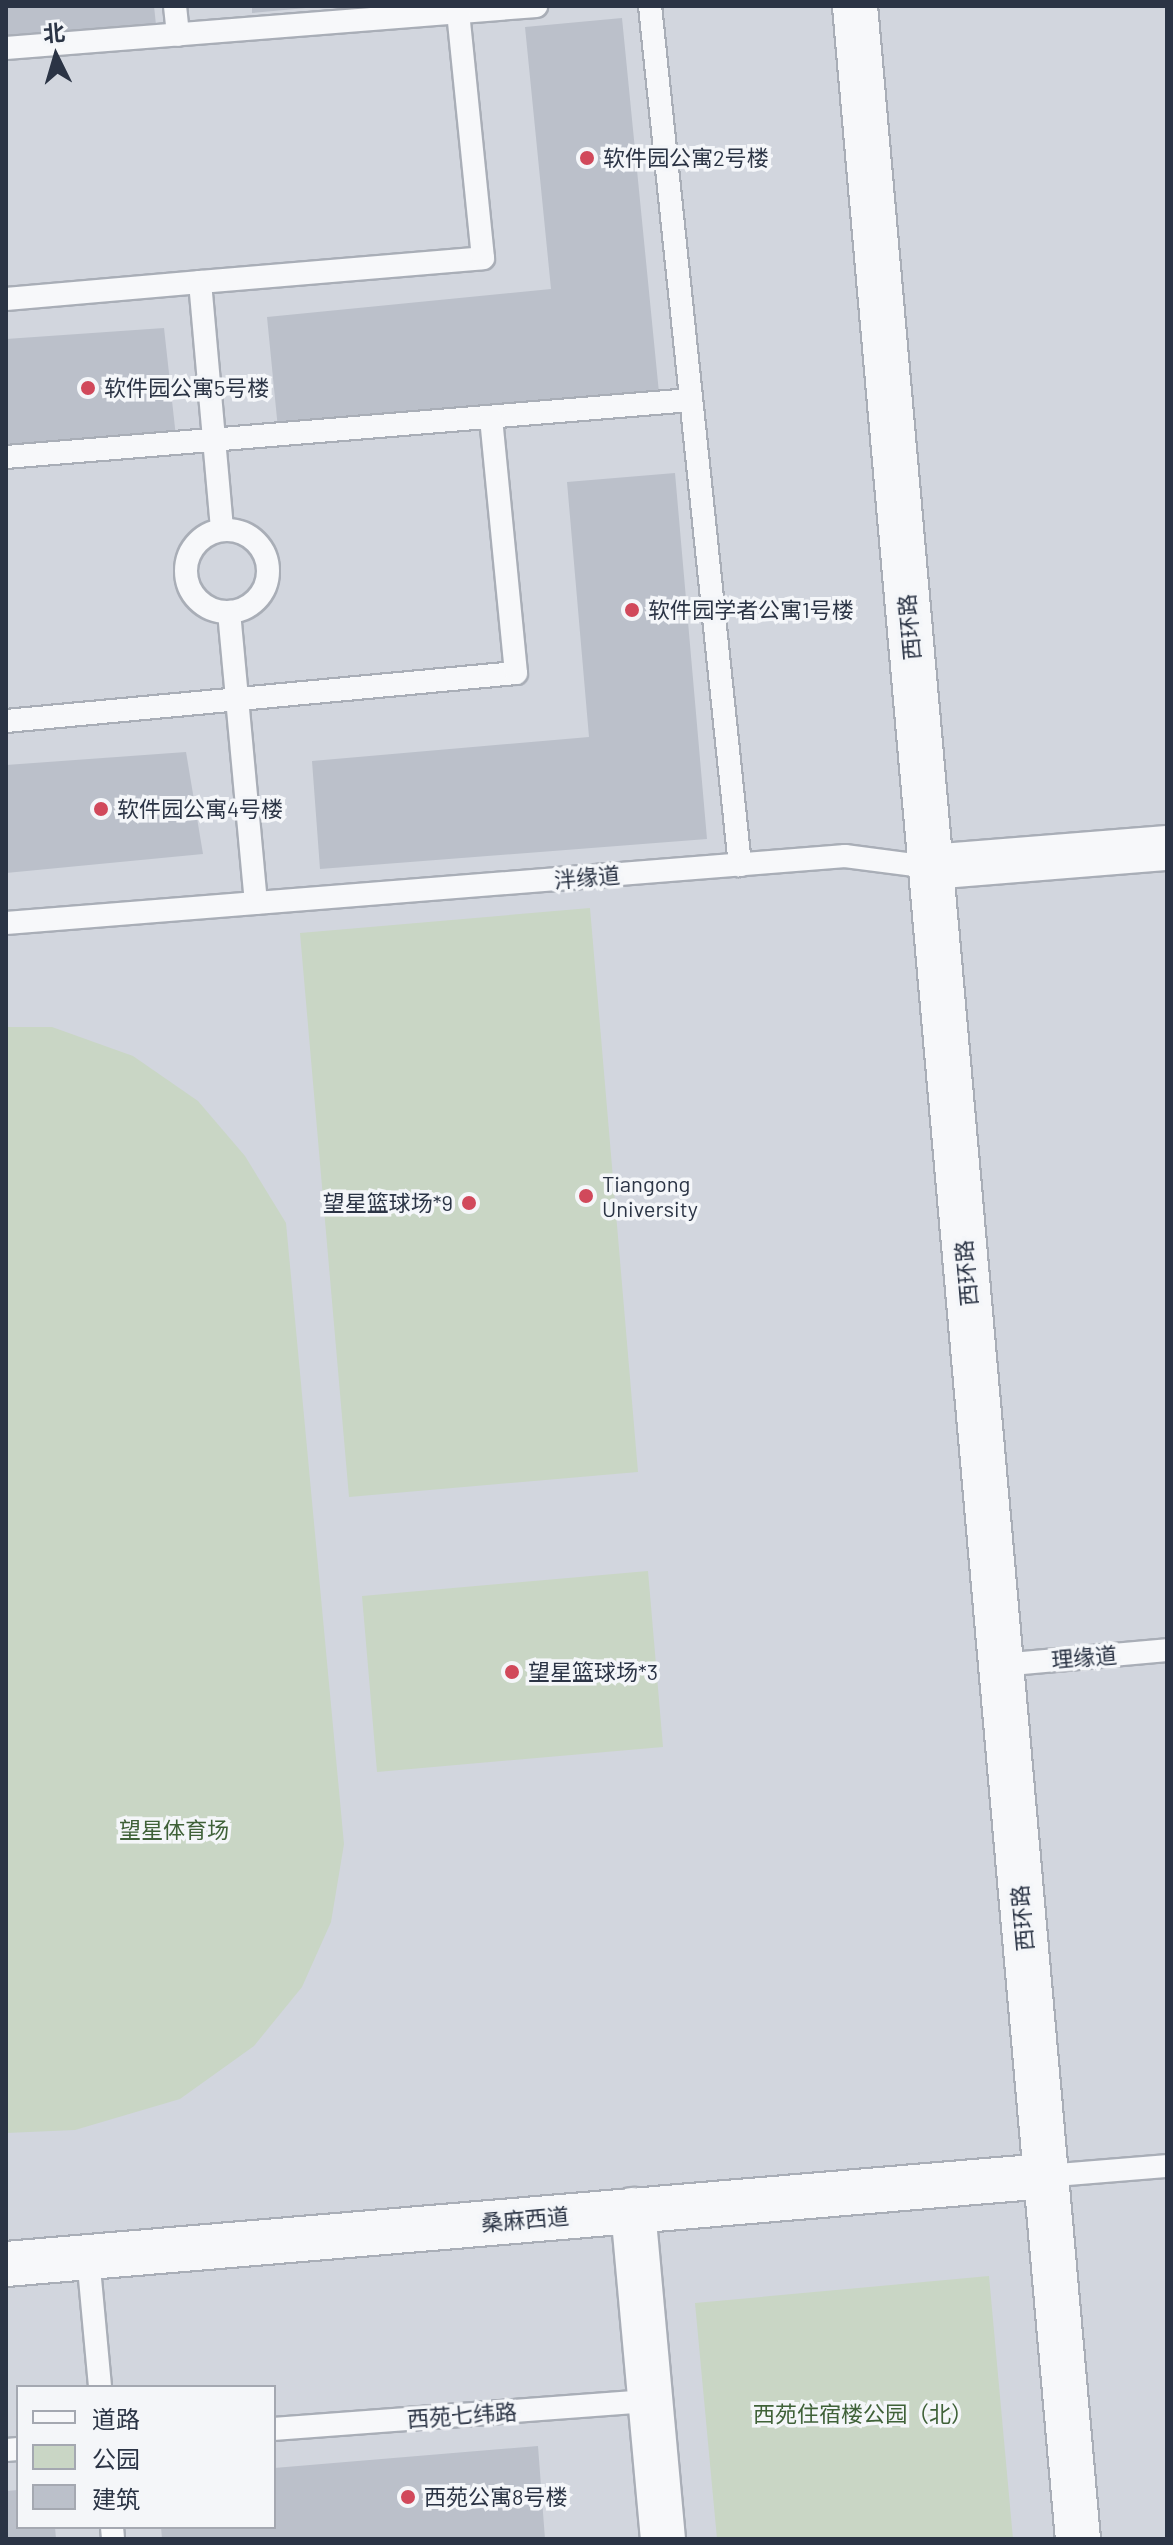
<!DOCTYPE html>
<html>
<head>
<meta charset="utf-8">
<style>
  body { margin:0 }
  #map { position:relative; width:1173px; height:2545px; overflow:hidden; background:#e4e7ec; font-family:Barlow,"Noto Sans SC",sans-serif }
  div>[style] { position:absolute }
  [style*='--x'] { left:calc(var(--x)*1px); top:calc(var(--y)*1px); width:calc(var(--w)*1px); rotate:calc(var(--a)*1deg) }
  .built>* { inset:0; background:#d2d6de }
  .green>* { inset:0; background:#c9d6c5 }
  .building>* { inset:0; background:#bbc0ca }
  .roads { filter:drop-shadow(2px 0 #a9aeb7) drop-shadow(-2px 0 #a9aeb7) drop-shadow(0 2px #a9aeb7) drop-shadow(0 -2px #a9aeb7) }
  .service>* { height:22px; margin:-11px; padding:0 11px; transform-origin:11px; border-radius:11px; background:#f7f8fa }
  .service>.ring { margin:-11px; padding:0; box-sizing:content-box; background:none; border:22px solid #f7f8fa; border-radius:50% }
  .minor>* { height:44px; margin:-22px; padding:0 22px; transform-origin:22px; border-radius:22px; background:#f7f8fa }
  .tertiary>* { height:44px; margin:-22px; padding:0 22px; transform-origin:22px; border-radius:22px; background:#f7f8fa }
  .dots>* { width:22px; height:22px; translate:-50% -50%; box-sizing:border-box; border:4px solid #f4f6f9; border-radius:50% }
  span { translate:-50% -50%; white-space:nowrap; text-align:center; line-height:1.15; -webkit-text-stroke:7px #f4f6f9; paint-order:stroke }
  .poi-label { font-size:22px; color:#2b3445 }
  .left { translate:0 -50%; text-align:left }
  .right { translate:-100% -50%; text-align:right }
  .street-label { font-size:22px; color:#2b3445 }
  .park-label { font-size:22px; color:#3f6138 }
  .frame { position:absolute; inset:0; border:8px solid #2b3445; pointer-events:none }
  .legend { position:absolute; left:16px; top:2385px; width:260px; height:144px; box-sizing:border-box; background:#f4f6f9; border:2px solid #a4a8b1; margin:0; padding:10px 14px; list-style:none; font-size:24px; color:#2b3445 }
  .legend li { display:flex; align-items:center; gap:16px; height:40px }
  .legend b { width:40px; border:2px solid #a4a8b1 }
  .north { position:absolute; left:16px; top:16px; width:80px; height:80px; -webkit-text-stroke:6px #f4f6f9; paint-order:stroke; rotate:355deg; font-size:22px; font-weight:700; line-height:32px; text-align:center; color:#2b3445 }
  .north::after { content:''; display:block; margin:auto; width:28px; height:36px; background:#2b3445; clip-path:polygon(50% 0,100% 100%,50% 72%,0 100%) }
</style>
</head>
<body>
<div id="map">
  <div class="built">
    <div style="clip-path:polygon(evenodd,6px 6px,1167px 6px,1167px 2539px,6px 2539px,6px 6px,18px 2387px,274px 2387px,274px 2527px,18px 2527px,18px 2387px)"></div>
  </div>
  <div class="green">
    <div style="clip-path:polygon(590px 908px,638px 1472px,349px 1497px,300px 933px)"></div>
    <div style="clip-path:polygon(6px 1027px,52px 1027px,133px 1056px,198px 1101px,245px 1156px,286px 1223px,344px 1844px,331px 1922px,302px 1987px,254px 2046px,180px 2099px,75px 2130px,6px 2133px)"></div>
    <div style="clip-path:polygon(648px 1571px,663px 1747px,377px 1772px,362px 1596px)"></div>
    <div style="clip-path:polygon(989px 2276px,1013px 2539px,717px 2539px,695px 2303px)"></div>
  </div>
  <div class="building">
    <div style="clip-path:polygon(6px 6px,154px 6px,156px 25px,6px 36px)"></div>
    <div style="clip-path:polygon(252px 6px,306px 6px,306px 8px,252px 13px)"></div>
    <div style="clip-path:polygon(622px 18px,660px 403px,278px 429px,267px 317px,551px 289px,525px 27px)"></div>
    <div style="clip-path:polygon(164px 328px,176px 437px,6px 452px,6px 339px)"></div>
    <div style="clip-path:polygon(675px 473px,707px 839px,320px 869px,312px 761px,589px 737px,567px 482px)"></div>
    <div style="clip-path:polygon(186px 752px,203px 854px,6px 873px,6px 765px)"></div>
    <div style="clip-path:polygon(538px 2446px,545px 2539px,162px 2539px,161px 2527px,274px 2527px,274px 2468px)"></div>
    <div style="clip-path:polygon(18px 2490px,18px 2527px,55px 2527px,56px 2539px,6px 2539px,6px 2491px)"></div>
  </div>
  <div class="roads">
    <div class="service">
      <div style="--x:175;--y:6;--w:29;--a:84"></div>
      <div style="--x:650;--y:6;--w:864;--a:84.02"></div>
      <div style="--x:6;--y:48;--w:532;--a:-4.53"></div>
      <div style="--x:200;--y:282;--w:284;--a:-4.8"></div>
      <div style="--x:483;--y:258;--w:247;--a:-95.8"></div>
      <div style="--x:6;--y:299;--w:195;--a:-5"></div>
      <div style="--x:200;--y:282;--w:249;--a:84.9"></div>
      <div style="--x:6;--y:457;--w:687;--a:-4.76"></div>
      <div class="ring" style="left:186px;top:530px;width:60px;height:60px"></div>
      <div style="--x:229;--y:612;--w:292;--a:84.7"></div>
      <div style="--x:6;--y:721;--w:512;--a:-5.38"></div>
      <div style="--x:516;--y:673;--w:257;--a:-95.6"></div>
      <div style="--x:6;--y:923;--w:842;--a:-4.57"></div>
      <div style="--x:845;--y:856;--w:86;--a:7.4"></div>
      <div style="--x:1000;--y:1665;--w:168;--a:-5.1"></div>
      <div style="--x:1045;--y:2176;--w:122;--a:-4.7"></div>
      <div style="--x:88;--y:2257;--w:131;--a:84.7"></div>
      <div style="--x:274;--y:2429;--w:377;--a:-4.3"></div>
      <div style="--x:6;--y:2450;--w:12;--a:-5"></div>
      <div style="--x:112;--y:2527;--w:12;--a:85"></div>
    </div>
    <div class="minor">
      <div style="--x:930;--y:867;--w:238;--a:-4.6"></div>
      <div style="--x:633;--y:2210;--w:330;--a:84.8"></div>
      <div style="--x:6;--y:2264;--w:1043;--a:-4.84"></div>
    </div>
    <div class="tertiary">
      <div style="--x:855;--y:6;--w:2543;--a:84.97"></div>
    </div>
  </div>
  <div class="dots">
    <div style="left:587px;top:158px;background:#d1495b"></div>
    <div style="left:88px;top:388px;background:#d1495b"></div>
    <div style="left:632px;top:610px;background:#d1495b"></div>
    <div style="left:101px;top:809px;background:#d1495b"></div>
    <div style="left:586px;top:1196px;background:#d1495b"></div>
    <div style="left:469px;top:1203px;background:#d1495b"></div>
    <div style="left:512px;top:1672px;background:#d1495b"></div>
    <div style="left:408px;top:2497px;background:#d1495b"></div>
  </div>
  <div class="poi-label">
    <span class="left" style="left:603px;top:158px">软件园公寓2号楼</span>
    <span class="left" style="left:104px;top:388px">软件园公寓5号楼</span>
    <span class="left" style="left:648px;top:610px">软件园学者公寓1号楼</span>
    <span class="left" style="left:117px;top:809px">软件园公寓4号楼</span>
    <span class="left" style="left:602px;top:1196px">Tiangong<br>University</span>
    <span class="right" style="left:453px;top:1203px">望星篮球场*9</span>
    <span class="left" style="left:528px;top:1672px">望星篮球场*3</span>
    <span class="left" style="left:424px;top:2497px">西苑公寓8号楼</span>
  </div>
  <div class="street-label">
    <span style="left:909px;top:627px;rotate:-95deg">西环路</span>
    <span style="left:587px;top:877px;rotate:-5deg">泮缘道</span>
    <span style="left:966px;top:1273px;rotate:-95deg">西环路</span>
    <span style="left:1084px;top:1657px;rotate:-5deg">理缘道</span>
    <span style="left:1022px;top:1918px;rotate:-95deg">西环路</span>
    <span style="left:525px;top:2219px;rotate:-5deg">桑麻西道</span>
    <span style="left:462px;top:2415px;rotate:-4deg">西苑七纬路</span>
  </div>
  <div class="park-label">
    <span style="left:174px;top:1830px">望星体育场</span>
    <span style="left:863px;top:2414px">西苑住宿楼公园（北）</span>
  </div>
  <div class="frame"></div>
  <ul class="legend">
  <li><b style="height:10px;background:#f7f8fa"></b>道路</li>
  <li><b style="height:22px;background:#c9d6c5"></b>公园</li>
  <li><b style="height:22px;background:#bbc0ca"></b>建筑</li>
  </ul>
  <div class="north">北</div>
</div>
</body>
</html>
